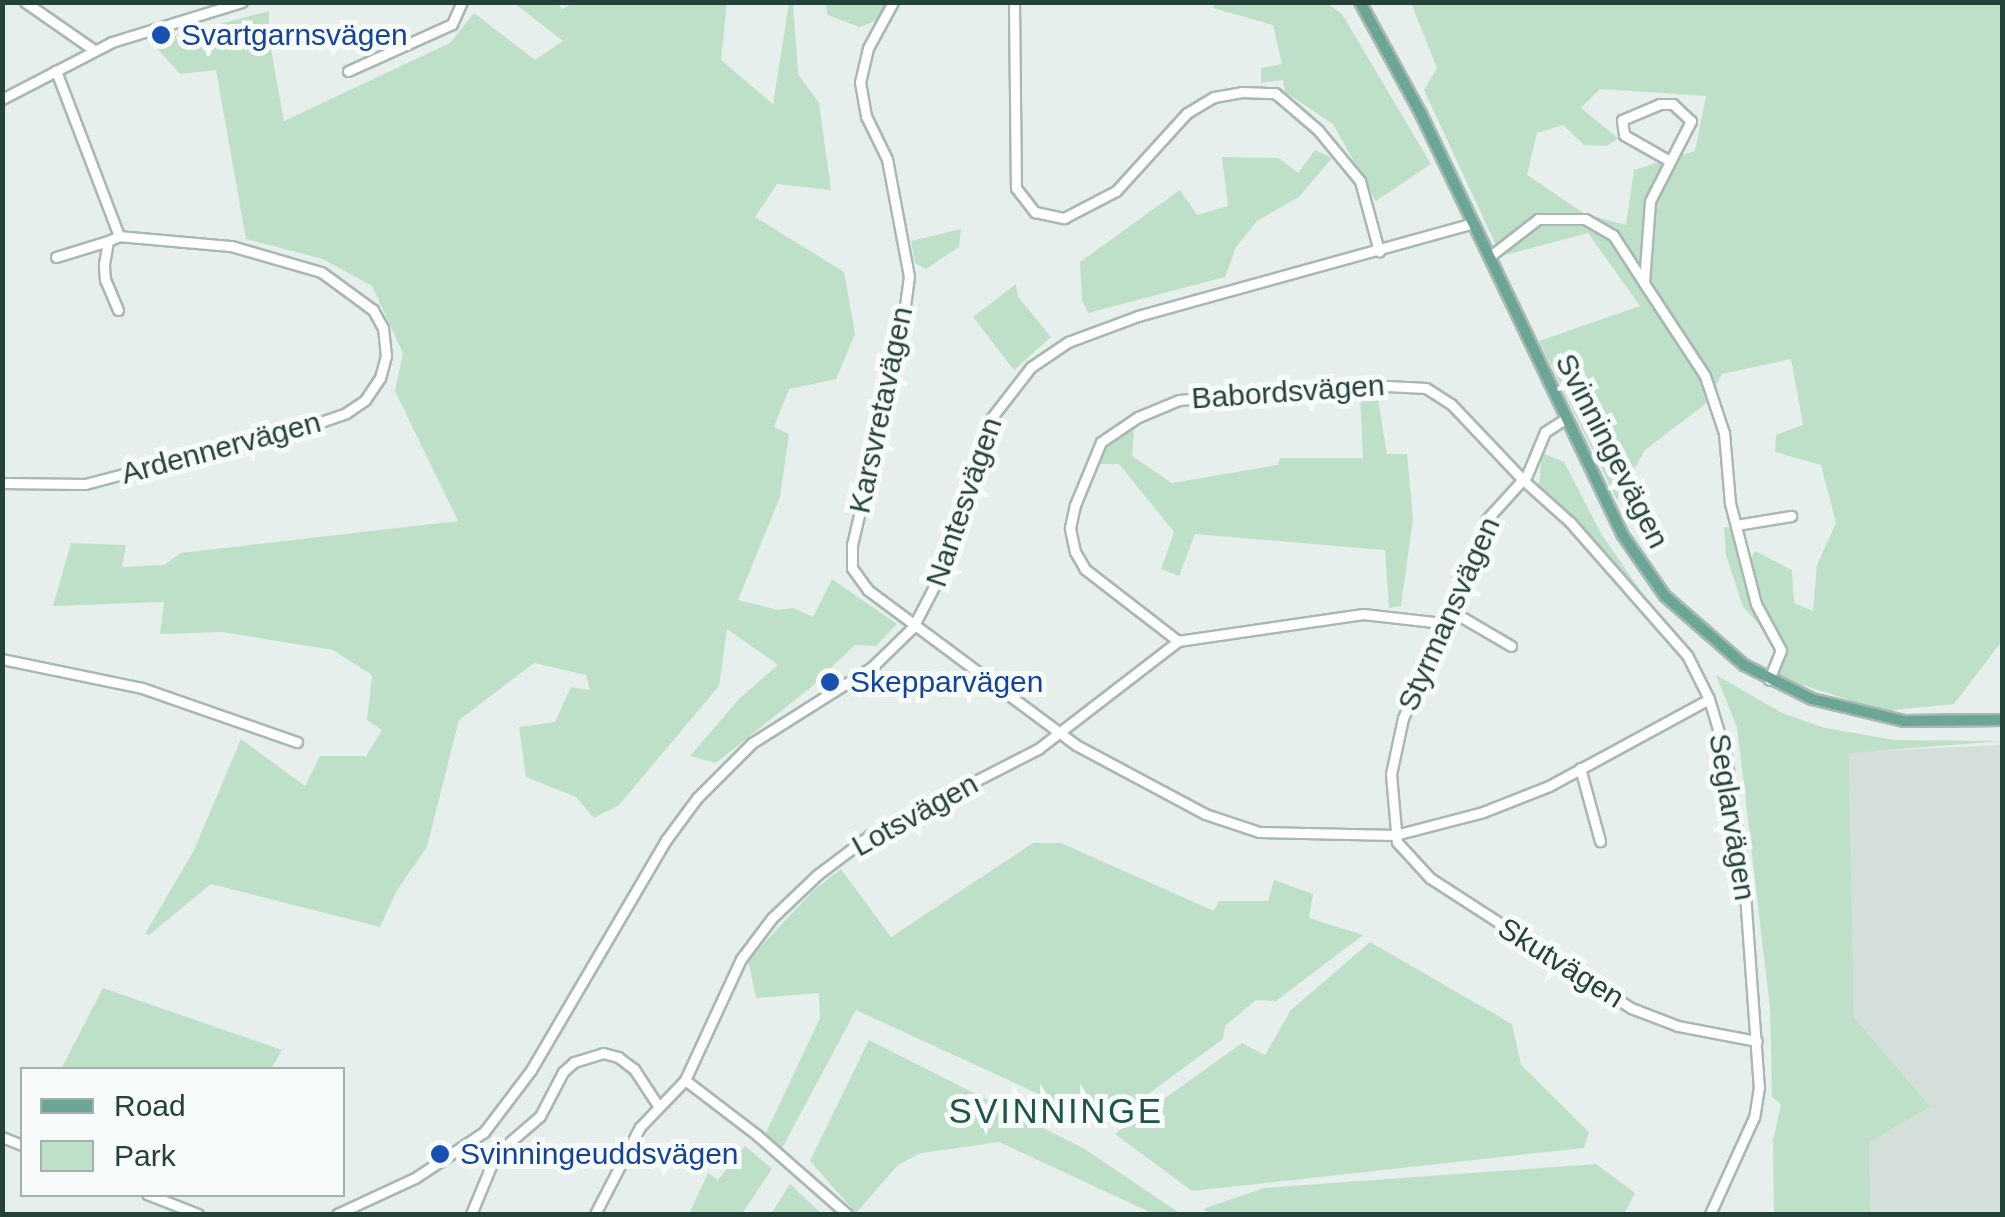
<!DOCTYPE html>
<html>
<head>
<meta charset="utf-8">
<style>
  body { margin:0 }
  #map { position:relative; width:2005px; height:1217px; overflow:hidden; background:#e6efeb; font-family:Arial,sans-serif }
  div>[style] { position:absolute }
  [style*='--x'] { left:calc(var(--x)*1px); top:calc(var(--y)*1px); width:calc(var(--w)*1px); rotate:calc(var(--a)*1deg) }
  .built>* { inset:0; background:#d4dfda }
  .green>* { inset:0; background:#bfe0c8 }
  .roads { filter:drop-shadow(2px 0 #a8b8b2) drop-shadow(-2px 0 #a8b8b2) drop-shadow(0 2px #a8b8b2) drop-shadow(0 -2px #a8b8b2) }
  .minor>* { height:9px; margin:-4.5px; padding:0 4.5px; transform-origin:4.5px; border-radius:4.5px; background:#fff }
  .major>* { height:10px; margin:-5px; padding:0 5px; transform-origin:5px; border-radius:5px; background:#6aa596 }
  .dots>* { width:28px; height:28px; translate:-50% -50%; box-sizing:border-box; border:5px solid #f7fbf9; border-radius:50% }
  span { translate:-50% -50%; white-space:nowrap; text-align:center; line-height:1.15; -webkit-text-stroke:10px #f7fbf9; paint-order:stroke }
  .transit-label { font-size:30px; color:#164399 }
  .left { translate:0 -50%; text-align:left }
  .street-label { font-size:30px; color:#24423a }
  .quarter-label { font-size:35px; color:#1f5548; letter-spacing:2.5px }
  .frame { position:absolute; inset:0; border:5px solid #24423a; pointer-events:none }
  .legend { position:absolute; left:20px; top:1067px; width:325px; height:130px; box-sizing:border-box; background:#f7fbf9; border:2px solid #a3b1ad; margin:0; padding:12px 18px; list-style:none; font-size:30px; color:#24423a }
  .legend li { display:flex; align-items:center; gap:20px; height:50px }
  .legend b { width:50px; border:2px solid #a3b1ad }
</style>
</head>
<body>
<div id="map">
  <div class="built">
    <div style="clip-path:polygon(2002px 745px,2002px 1214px,1871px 1214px,1869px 1142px,1931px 1107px,1854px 1017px,1849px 752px)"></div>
  </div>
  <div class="green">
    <div style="clip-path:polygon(574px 2px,727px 3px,721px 60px,773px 104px,789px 3px,793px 3px,798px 74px,819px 103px,831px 190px,777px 184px,755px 217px,844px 272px,855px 334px,836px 379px,789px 389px,774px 427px,789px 434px,780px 497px,738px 600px,778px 610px,793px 608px,813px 617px,832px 579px,897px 624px,876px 646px,855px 645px,810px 688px,716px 763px,690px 756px,739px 699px,778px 665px,727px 629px,719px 686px,619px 805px,594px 818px,576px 797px,526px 777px,519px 727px,555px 722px,571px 687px,590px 690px,586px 675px,534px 663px,459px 720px,427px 847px,397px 890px,380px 927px,211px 884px,149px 935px,145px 934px,194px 850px,241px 739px,305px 786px,320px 756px,366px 756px,382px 730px,367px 720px,372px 675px,333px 650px,222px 632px,160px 634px,164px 602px,53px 606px,71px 543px,126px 545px,122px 567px,164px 565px,181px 553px,458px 521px,395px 391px,403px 353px,372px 286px,323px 259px,246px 239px,216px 70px,180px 74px,151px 42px,269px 11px,269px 38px,284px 121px,450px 43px,474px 13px,535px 60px,563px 41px,514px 3px,558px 3px,562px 9px)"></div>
    <div style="clip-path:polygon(825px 3px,890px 3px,881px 19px,859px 27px,828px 15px)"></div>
    <div style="clip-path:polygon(1215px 3px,1327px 3px,1342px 14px,1431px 164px,1376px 201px,1333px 124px,1285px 92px,1283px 80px,1261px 83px,1261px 68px,1282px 64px,1273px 25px,1213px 8px)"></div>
    <div style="clip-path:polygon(evenodd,1411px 3px,2002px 3px,2002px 641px,1954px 704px,1883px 711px,1775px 676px,1778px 645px,1743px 607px,1726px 555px,1724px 527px,1734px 528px,1745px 569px,1755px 551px,1792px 570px,1794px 603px,1813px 611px,1817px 565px,1836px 523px,1821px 465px,1775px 452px,1776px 435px,1803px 425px,1791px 359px,1722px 374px,1704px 405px,1645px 450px,1617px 500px,1539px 341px,1640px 306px,1588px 233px,1501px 256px,1424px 90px,1437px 68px,1411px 3px,1600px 89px,1706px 96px,1695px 151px,1634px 170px,1626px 225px,1585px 214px,1527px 175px,1537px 133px,1563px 125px,1584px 145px,1607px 146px,1618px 138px,1581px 108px,1600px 89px)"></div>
    <div style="clip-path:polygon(1315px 150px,1332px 158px,1299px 197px,1257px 221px,1236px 247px,1225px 277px,1088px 313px,1082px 300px,1080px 262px,1180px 190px,1197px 215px,1228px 206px,1222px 157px,1279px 158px,1298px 173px)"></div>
    <div style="clip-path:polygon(961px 229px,959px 247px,926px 269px,915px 263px,911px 241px)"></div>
    <div style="clip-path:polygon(1016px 284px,1018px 297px,1051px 337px,1014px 370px,973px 317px)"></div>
    <div style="clip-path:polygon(1376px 387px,1387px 454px,1407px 454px,1413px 519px,1401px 606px,1389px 608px,1385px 550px,1195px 534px,1179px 576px,1161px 569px,1174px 532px,1119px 464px,1096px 464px,1112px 440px,1134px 430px,1132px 456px,1172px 483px,1278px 465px,1280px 458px,1363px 458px,1360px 390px)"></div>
    <div style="clip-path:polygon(1542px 453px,1564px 462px,1602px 535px,1649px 603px,1539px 486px)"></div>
    <div style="clip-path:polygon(1716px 675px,1782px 713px,1825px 728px,1895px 740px,2002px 741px,1849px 753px,1854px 1017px,1931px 1107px,1869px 1142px,1871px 1214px,1774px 1214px,1773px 1141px,1781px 1104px,1772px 1097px,1770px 1008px,1737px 727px)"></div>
    <div style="clip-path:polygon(1033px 843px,1061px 843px,1214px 911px,1219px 901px,1268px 901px,1274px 880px,1313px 894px,1309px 918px,1363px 935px,1276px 1001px,1256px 1000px,1225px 1026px,1223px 1039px,1106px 1125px,856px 1010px,781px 1150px,764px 1137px,820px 1018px,819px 993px,756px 998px,748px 960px,814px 890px,841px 869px,891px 937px)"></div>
    <div style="clip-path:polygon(1370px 942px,1512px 1024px,1521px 1065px,1589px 1132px,1584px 1148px,1192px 1191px,1115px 1134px,1242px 1043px,1265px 1055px,1291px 1010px)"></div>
    <div style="clip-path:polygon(103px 988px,282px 1050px,271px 1069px,61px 1069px)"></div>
    <div style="clip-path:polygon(869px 1040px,1083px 1148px,1181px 1214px,1154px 1214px,999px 1142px,921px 1153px,898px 1165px,856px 1213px,810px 1161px)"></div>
    <div style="clip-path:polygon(745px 1146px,772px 1169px,742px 1214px,689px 1214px,708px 1173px,718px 1180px)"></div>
    <div style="clip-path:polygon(1596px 1164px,1635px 1193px,1624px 1214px,1210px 1214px,1203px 1209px,1264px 1188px)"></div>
    <div style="clip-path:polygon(790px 1184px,822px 1214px,771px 1214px)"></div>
  </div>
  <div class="roads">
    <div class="minor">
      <div style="--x:25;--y:2;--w:84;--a:34.8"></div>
      <div style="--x:893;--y:2;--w:52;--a:118.5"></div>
      <div style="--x:868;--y:48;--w:35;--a:103"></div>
      <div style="--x:860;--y:82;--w:35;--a:80"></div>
      <div style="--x:866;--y:116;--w:48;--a:64"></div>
      <div style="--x:887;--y:159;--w:119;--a:79.4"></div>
      <div style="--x:909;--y:276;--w:61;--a:97.6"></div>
      <div style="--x:901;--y:336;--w:215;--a:103.2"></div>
      <div style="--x:852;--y:545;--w:23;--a:90"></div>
      <div style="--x:852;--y:568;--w:27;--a:54"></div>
      <div style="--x:868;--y:590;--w:259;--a:36.7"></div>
      <div style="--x:1076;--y:745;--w:146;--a:28.1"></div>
      <div style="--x:1205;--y:814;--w:57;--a:18.4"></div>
      <div style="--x:1259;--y:832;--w:136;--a:1.3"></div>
      <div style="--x:1395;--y:835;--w:91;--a:-14.6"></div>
      <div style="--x:1483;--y:812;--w:71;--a:-21.5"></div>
      <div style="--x:1549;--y:786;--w:182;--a:-28.5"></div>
      <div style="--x:1014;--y:2;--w:186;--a:89.4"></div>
      <div style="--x:1016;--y:188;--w:31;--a:52"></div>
      <div style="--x:1035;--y:212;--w:30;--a:12"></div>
      <div style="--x:1064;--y:218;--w:59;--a:-27.4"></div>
      <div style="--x:1116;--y:191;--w:105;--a:-47.7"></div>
      <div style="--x:1187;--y:113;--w:31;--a:-31"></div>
      <div style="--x:1214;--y:97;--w:27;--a:-10"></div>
      <div style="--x:1241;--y:92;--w:34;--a:2"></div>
      <div style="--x:1275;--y:93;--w:57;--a:40.7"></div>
      <div style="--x:1318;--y:130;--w:66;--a:50.5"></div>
      <div style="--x:1360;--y:181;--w:73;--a:74.8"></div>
      <div style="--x:348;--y:71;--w:114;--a:-24.3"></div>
      <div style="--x:452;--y:24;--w:24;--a:-66"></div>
      <div style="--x:2;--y:99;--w:124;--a:-27.4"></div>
      <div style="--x:112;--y:42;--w:136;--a:-17.1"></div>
      <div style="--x:56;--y:257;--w:54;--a:-17.1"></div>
      <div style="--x:1489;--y:257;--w:62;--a:-37.8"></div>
      <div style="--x:1538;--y:219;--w:47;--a:0"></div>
      <div style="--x:1585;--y:219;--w:32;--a:30"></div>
      <div style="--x:1613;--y:235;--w:57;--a:57.1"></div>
      <div style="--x:1644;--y:283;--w:82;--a:-85.8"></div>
      <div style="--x:1650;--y:201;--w:90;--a:-62.9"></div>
      <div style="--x:1691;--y:121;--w:25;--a:-137"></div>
      <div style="--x:1673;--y:104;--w:13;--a:180"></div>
      <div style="--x:1660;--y:104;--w:41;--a:157.2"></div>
      <div style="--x:1622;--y:120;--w:15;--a:82"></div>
      <div style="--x:1624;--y:135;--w:51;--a:29.6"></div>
      <div style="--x:1644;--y:283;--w:111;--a:56.7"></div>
      <div style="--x:1705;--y:376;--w:60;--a:71.6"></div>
      <div style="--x:1724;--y:433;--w:70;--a:85.1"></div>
      <div style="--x:1730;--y:503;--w:104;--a:75.6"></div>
      <div style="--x:1756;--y:604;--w:52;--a:61.5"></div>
      <div style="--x:1781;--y:650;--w:32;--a:112"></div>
      <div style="--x:118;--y:310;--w:33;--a:-113"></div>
      <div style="--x:105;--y:280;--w:16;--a:-94"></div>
      <div style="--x:104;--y:264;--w:23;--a:-80"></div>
      <div style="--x:108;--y:241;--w:12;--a:-24"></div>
      <div style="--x:1565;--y:419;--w:24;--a:147"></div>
      <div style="--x:1545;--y:432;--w:47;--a:112.7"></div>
      <div style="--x:1527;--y:475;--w:61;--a:132.3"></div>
      <div style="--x:1486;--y:520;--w:215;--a:112.7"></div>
      <div style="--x:1403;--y:718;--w:57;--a:102.1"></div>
      <div style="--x:1391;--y:774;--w:68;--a:85"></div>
      <div style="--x:1397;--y:842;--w:49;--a:47.5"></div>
      <div style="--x:1430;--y:878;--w:239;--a:32.9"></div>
      <div style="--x:1631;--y:1008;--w:50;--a:21"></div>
      <div style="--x:1678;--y:1026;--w:80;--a:10.8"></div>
      <div style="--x:2;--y:483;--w:83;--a:0.7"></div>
      <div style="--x:85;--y:484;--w:235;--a:-14.6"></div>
      <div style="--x:312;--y:425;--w:36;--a:-19"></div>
      <div style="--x:346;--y:413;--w:23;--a:-34"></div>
      <div style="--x:365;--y:400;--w:27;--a:-56"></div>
      <div style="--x:380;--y:378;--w:23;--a:-75"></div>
      <div style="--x:386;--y:356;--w:28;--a:-96"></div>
      <div style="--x:383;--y:328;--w:21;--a:-119"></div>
      <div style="--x:373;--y:310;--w:64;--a:-143.8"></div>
      <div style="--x:321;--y:272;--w:94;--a:-163.9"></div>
      <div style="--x:231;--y:246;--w:112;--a:-174.9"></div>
      <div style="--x:119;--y:236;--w:177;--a:-110.9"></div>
      <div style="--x:1736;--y:525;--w:56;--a:-9.3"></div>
      <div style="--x:1448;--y:609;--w:73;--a:30.4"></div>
      <div style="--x:1178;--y:641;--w:118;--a:-142.3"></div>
      <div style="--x:1085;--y:569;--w:20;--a:-120"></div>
      <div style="--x:1075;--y:552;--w:25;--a:-102"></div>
      <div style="--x:1070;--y:528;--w:24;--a:-78"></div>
      <div style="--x:1075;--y:505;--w:68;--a:-67.6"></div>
      <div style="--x:1101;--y:442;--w:45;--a:-34"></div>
      <div style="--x:1138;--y:417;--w:44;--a:-22.5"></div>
      <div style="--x:1179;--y:400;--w:170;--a:-5.4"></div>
      <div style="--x:1348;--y:384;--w:78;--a:2.9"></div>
      <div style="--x:1426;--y:388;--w:30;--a:33"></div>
      <div style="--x:1451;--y:404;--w:105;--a:46.5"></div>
      <div style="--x:1523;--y:480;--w:63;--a:41.8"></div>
      <div style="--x:1570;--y:522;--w:177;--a:48.7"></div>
      <div style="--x:1687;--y:655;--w:49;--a:63.4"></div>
      <div style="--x:1709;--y:699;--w:59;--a:73.4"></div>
      <div style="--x:1726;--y:756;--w:111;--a:81.2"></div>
      <div style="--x:1743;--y:866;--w:222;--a:85.9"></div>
      <div style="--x:1759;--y:1087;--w:30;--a:99"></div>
      <div style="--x:1754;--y:1117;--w:107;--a:114.4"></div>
      <div style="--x:2;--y:659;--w:143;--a:11.7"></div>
      <div style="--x:142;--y:688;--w:164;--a:19.2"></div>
      <div style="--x:1580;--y:768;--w:76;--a:74.7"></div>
      <div style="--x:685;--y:1080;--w:91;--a:37.4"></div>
      <div style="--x:757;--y:1135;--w:120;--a:41.3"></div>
      <div style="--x:2;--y:1137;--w:22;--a:22"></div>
      <div style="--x:147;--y:1194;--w:55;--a:21.4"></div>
      <div style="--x:337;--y:1214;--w:86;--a:-24.8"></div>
      <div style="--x:415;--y:1178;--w:83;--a:-33.7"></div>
      <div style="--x:484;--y:1132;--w:78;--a:-52.8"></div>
      <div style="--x:531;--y:1070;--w:267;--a:-59.6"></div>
      <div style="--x:666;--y:840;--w:52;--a:-53.6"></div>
      <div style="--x:697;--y:798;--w:78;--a:-45"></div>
      <div style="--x:752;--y:743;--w:142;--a:-32.3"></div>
      <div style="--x:872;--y:667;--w:57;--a:-44.3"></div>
      <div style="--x:913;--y:627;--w:52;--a:-62.4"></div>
      <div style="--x:937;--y:581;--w:168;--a:-72"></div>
      <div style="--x:989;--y:421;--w:68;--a:-52.1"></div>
      <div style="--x:1031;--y:367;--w:45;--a:-34"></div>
      <div style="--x:1068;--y:342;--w:75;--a:-20.4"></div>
      <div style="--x:1138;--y:316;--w:348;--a:-15.5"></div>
      <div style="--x:471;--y:1214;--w:65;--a:-67.4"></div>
      <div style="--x:496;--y:1154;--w:58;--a:-40.8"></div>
      <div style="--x:540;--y:1116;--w:50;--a:-62.4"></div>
      <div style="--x:563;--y:1072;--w:15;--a:-42"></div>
      <div style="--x:574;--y:1062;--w:30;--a:-17"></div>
      <div style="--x:603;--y:1053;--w:16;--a:15"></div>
      <div style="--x:618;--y:1057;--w:20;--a:37"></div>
      <div style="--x:634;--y:1069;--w:42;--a:56.7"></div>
      <div style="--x:595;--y:1214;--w:98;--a:-62.7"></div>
      <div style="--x:640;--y:1127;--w:65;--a:-46.2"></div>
      <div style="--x:685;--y:1080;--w:133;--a:-65.2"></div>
      <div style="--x:741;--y:959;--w:51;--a:-52.9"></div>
      <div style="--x:772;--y:918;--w:62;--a:-43.7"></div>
      <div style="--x:817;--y:875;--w:66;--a:-37"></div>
      <div style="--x:870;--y:835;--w:189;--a:-27.1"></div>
      <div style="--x:1038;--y:749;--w:177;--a:-37.6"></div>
      <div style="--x:1178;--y:641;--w:187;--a:-8.3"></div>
      <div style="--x:1363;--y:614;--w:80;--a:6.5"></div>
    </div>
    <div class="major">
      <div style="--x:1360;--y:2;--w:128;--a:61.4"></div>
      <div style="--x:1421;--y:114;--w:466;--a:64.4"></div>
      <div style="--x:1622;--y:534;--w:75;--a:55.3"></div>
      <div style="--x:1665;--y:596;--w:105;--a:41.1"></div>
      <div style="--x:1744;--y:665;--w:76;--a:26.6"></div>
      <div style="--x:1812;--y:699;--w:95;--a:13.4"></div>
      <div style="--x:1904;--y:721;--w:98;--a:-0.6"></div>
    </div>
  </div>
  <div class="dots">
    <div style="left:161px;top:35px;background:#1a4fb4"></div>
    <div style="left:830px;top:682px;background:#1a4fb4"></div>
    <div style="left:440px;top:1154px;background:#1a4fb4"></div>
  </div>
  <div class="transit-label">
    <span class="left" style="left:181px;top:35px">Svartgarnsvägen</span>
    <span class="left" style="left:850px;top:682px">Skepparvägen</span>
    <span class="left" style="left:460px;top:1154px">Svinningeuddsvägen</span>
  </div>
  <div class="street-label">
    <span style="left:1288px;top:392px;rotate:-4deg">Babordsvägen</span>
    <span style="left:881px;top:410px;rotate:-78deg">Karsvretavägen</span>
    <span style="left:221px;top:448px;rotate:-15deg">Ardennervägen</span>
    <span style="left:1612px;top:451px;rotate:63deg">Svinningevägen</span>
    <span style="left:964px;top:502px;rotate:-71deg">Nantesvägen</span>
    <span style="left:1449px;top:614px;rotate:-66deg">Styrmansvägen</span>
    <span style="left:915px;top:815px;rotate:-29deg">Lotsvägen</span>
    <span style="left:1732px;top:817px;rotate:81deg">Seglarvägen</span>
    <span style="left:1561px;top:963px;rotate:32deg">Skutvägen</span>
  </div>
  <div class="quarter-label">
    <span style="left:1056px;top:1111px">SVINNINGE</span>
  </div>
  <div class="frame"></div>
  <ul class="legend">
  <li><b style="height:12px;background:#6aa596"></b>Road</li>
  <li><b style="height:28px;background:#bfe0c8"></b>Park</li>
  </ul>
</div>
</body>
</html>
